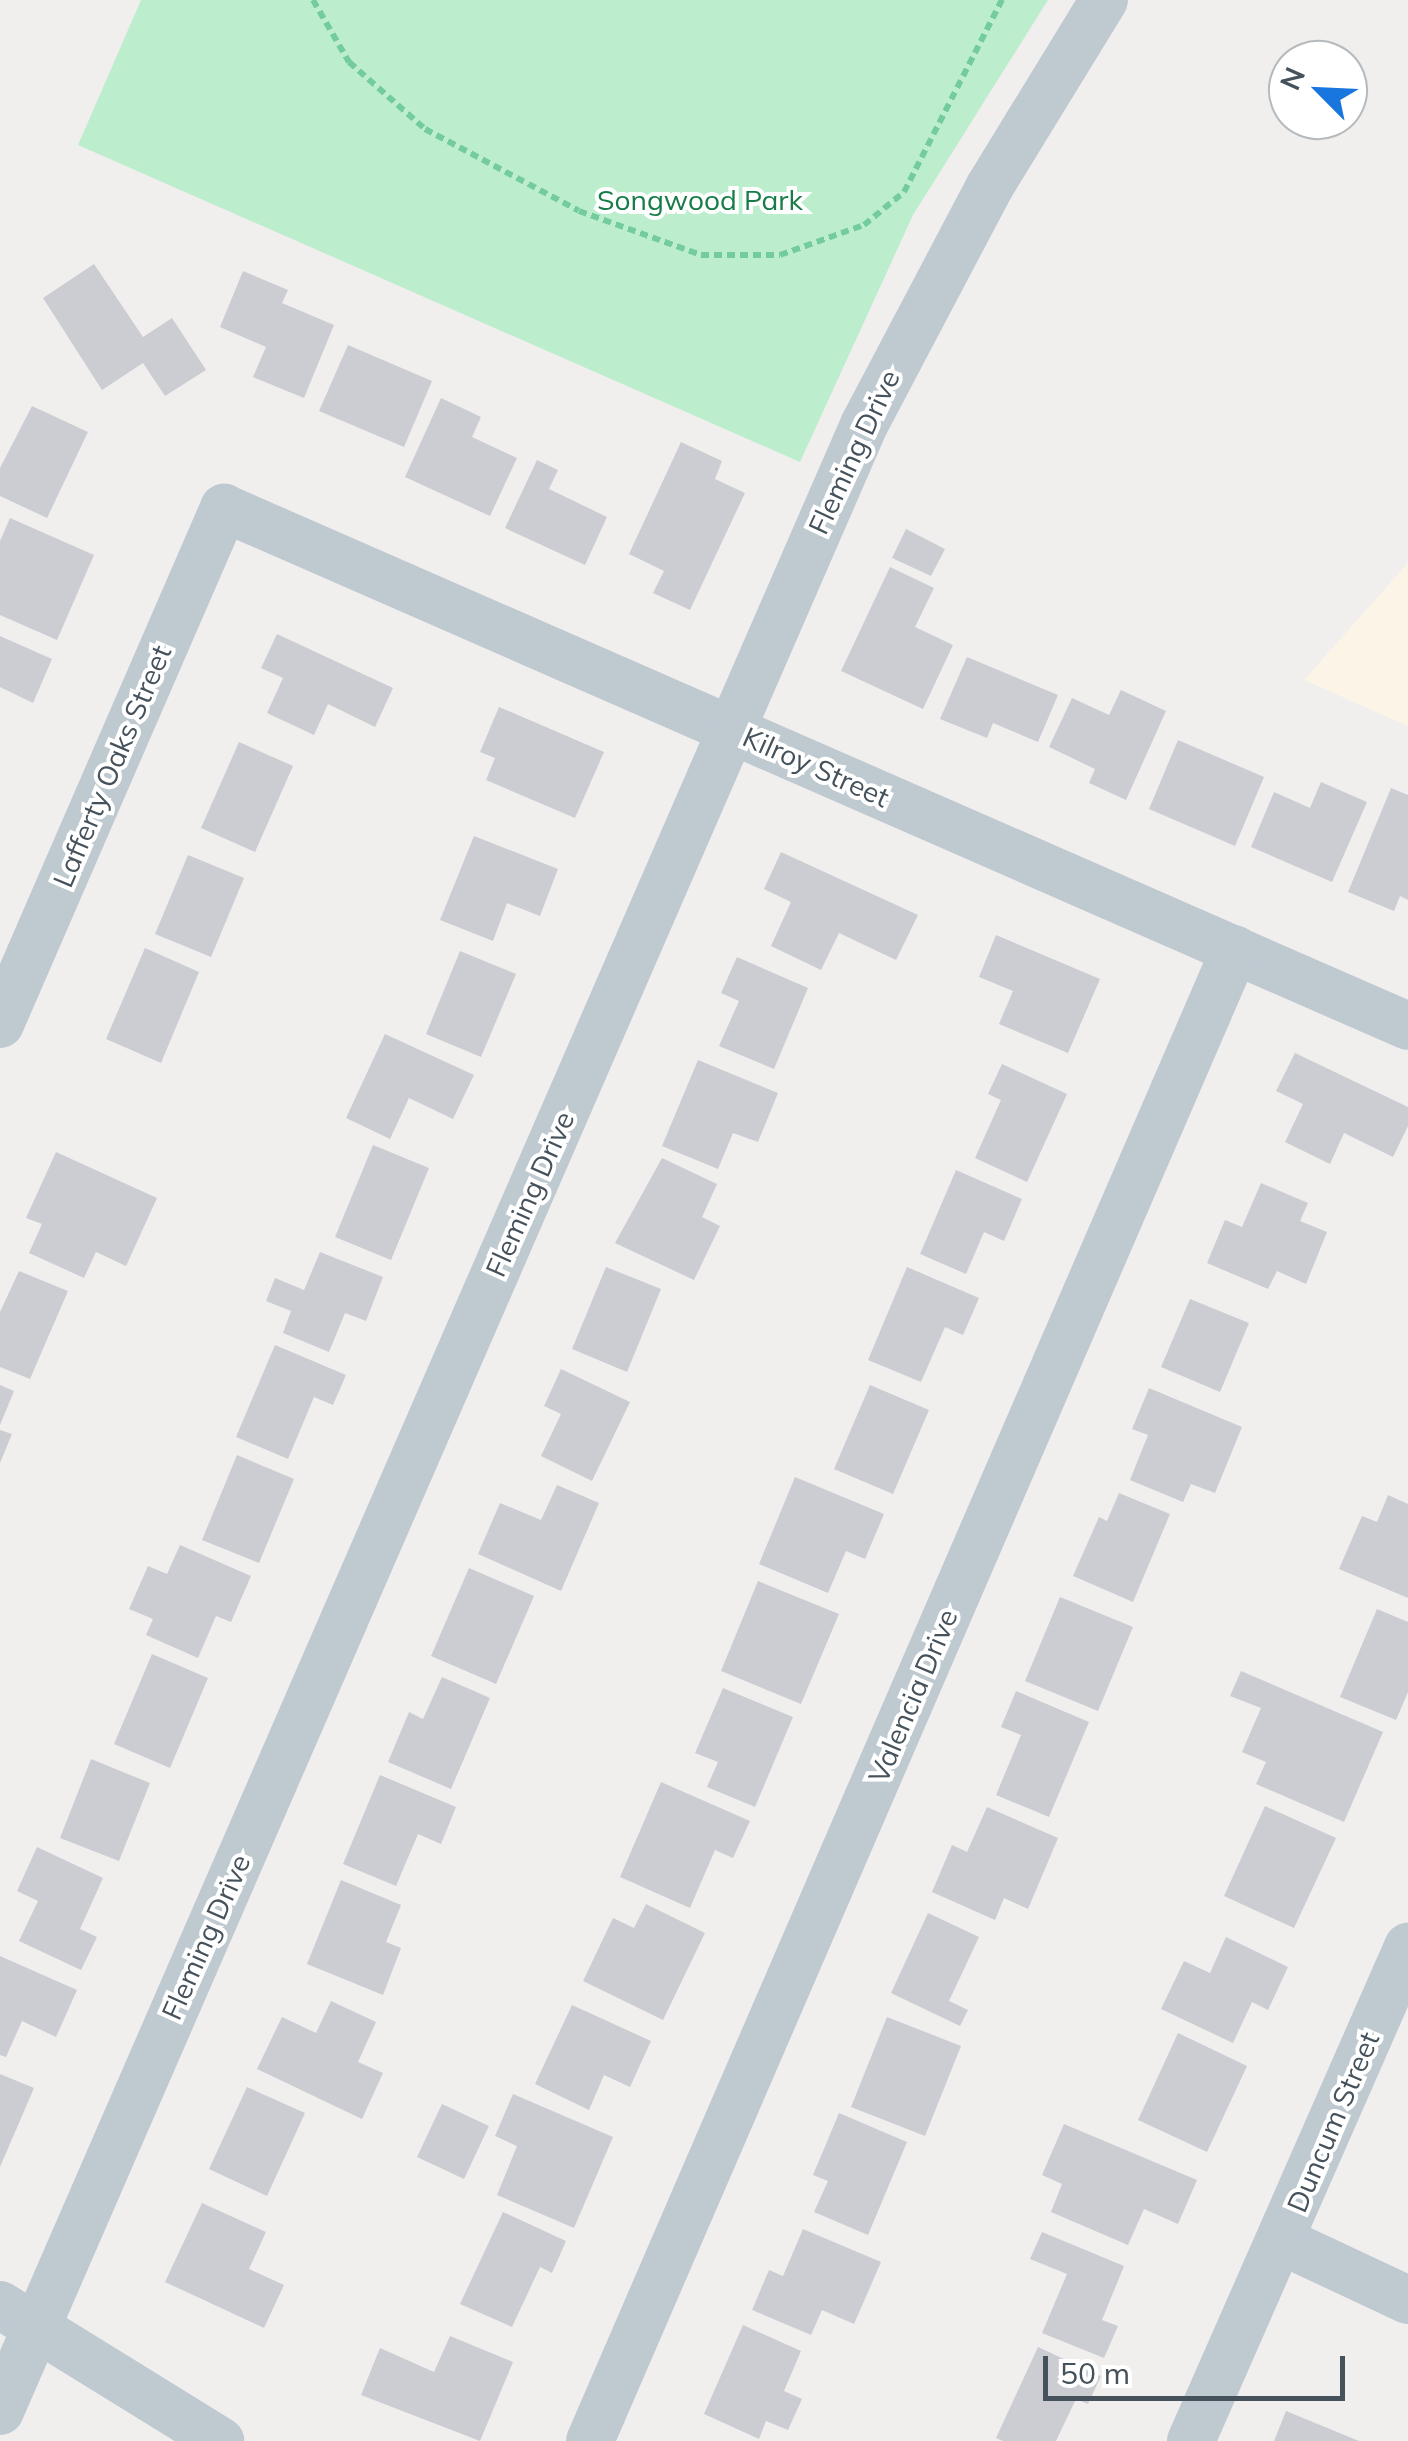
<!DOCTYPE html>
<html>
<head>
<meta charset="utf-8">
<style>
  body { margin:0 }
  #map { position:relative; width:1408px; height:2441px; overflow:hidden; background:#f1eeee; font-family:Mulish,sans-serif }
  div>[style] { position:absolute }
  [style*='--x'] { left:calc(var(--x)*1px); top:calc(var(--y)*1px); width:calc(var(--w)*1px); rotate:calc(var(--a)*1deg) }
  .commercial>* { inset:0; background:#fcf5e7 }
  .green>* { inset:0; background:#bceece }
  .building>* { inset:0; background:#cbcdd3 }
  .path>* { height:6px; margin-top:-3px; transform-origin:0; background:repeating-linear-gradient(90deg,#74cc9e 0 8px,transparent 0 13px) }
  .minor>* { height:48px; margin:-24px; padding:0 24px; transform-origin:24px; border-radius:24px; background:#bec9d0 }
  span { translate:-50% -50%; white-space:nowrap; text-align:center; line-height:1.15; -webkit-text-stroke:8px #fff; paint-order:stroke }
  .park-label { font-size:28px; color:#177c47 }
  .street-label { font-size:28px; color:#46525b }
  .north { position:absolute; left:1268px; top:40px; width:100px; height:100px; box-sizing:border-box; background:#fff; border:2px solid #b5babd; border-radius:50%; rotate:294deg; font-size:28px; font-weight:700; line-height:40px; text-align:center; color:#46525b }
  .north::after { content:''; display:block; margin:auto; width:35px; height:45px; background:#1976df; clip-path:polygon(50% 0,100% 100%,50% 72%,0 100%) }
  .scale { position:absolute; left:1043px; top:2356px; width:302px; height:45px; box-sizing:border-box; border:5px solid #46525b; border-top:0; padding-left:12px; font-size:30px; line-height:35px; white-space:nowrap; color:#46525b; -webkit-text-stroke:8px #fff; paint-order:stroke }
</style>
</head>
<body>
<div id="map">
  <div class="commercial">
    <div style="clip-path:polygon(1408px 563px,1408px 726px,1304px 680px)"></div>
  </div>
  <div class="green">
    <div style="clip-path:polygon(141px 0,1048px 0,913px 215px,800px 462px,78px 145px)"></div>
  </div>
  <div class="building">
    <div style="clip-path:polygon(94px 264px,143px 337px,172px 318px,206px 370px,165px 396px,143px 363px,102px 390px,43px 298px)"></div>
    <div style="clip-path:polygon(243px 271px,288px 290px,282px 303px,334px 325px,304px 398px,253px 377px,266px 347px,220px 327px)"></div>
    <div style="clip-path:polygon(348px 345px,432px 381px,404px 447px,319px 411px)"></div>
    <div style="clip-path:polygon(441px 398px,481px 417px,472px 437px,517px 458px,490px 516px,405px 477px)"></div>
    <div style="clip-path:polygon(32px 406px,88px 432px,47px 518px,0 496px,0 468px)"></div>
    <div style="clip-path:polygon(681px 442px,722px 461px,715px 479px,745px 493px,690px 610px,653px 593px,664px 571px,629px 554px)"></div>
    <div style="clip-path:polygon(537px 460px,558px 470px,549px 489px,607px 517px,585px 565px,505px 528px)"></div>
    <div style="clip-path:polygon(10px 518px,94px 555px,57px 640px,0 615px,0 541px)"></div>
    <div style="clip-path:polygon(906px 529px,945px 549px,931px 576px,892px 558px)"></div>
    <div style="clip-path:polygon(890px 567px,934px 588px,915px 627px,953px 645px,923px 709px,841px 671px)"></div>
    <div style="clip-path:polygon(277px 634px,393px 688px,375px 727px,328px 704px,314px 735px,267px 713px,283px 678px,261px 668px)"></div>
    <div style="clip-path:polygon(0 636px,52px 659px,33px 703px,0 687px)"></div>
    <div style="clip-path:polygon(967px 657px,1058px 695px,1038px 742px,993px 723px,987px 738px,940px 719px)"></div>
    <div style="clip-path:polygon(1121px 690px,1166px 711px,1126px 800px,1089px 783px,1095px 769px,1049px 747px,1072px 698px,1109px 715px)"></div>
    <div style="clip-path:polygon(499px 707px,604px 752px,575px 818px,486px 780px,495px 758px,480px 752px)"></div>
    <div style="clip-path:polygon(1178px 740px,1264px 777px,1235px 846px,1149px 809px)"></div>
    <div style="clip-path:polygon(239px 742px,293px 766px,255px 852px,201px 828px)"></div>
    <div style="clip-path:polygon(1321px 782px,1367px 802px,1332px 882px,1251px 847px,1274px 792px,1310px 808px)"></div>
    <div style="clip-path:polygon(1391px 788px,1408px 795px,1408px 900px,1400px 896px,1394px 911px,1348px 892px)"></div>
    <div style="clip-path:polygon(474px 836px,558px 869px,540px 916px,507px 903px,493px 941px,440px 920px)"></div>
    <div style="clip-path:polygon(781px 852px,918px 915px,896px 960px,839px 933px,821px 970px,771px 946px,791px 902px,764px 889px)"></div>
    <div style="clip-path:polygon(188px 855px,244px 878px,211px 957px,155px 934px)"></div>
    <div style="clip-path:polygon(996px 935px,1100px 979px,1068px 1053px,999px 1024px,1013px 991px,979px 977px)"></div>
    <div style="clip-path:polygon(145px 948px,199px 972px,161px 1063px,106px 1039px)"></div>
    <div style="clip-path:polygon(460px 951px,516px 974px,481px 1057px,426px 1034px)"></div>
    <div style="clip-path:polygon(737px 957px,808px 988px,774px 1069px,719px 1046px,739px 1001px,721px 993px)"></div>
    <div style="clip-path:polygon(385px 1034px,474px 1075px,453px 1119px,409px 1098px,390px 1139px,346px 1118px)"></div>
    <div style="clip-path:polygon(1295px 1053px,1408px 1107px,1408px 1126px,1393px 1157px,1344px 1133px,1330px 1164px,1285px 1142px,1303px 1104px,1276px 1091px)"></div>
    <div style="clip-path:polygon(698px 1060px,778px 1093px,758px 1142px,733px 1133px,718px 1169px,662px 1146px)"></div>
    <div style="clip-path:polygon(1002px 1064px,1067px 1094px,1027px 1182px,975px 1158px,1001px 1100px,988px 1094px)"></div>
    <div style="clip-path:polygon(373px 1145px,429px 1168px,391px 1260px,335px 1237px)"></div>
    <div style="clip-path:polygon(56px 1152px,157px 1198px,126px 1266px,96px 1252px,84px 1278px,29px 1253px,42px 1224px,26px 1218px)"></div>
    <div style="clip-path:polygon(662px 1158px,717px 1184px,702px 1217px,720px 1226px,694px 1280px,615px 1243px)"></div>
    <div style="clip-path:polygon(956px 1170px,1022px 1199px,1004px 1241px,984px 1232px,966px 1274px,920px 1254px)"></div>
    <div style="clip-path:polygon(1261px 1183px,1308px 1203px,1300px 1221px,1327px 1232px,1306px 1284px,1277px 1271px,1268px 1289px,1207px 1263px,1225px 1220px,1242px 1227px)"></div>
    <div style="clip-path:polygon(320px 1252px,383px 1277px,366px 1321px,345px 1313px,329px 1352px,283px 1333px,291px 1311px,266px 1301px,275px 1278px,304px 1290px)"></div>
    <div style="clip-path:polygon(606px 1267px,661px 1289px,627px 1372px,572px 1349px)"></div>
    <div style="clip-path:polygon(907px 1267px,979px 1298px,963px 1335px,945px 1327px,921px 1382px,868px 1360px)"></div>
    <div style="clip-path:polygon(19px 1271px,68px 1291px,30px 1379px,0 1367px,0 1312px)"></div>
    <div style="clip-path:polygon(1190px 1299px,1249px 1323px,1220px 1392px,1161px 1367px)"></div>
    <div style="clip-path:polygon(275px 1345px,346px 1375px,333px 1405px,314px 1397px,288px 1459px,236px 1437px)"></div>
    <div style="clip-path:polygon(561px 1369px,630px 1402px,592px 1481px,541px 1456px,561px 1414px,544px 1406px)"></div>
    <div style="clip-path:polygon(0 1385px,14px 1391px,0 1425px)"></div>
    <div style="clip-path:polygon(870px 1385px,929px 1410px,893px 1494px,834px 1469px)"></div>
    <div style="clip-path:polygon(1149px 1388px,1242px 1427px,1215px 1493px,1191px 1484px,1183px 1502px,1130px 1480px,1148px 1435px,1132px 1429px)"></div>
    <div style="clip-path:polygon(0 1430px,12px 1434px,0 1463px)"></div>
    <div style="clip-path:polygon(237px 1455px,294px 1479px,259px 1563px,202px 1540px)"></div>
    <div style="clip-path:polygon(795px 1477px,884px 1514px,865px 1559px,846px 1551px,828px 1593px,759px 1564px)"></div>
    <div style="clip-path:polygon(557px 1485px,599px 1503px,561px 1591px,478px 1554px,500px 1503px,541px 1520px)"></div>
    <div style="clip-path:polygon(1119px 1493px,1170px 1514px,1133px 1602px,1073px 1576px,1099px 1517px,1107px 1521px)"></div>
    <div style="clip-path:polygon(1388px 1495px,1408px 1504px,1408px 1598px,1339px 1569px,1362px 1516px,1377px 1522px)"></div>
    <div style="clip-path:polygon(180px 1545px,251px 1576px,231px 1622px,216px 1616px,198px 1658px,146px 1635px,153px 1619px,129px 1609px,148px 1566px,167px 1574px)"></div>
    <div style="clip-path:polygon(469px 1568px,534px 1596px,496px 1684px,431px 1656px)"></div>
    <div style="clip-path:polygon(758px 1581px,839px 1614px,801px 1704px,721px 1671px)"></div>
    <div style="clip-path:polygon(1060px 1597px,1133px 1627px,1098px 1711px,1025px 1681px)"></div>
    <div style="clip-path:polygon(1377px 1609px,1408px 1622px,1408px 1692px,1396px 1720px,1340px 1697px)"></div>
    <div style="clip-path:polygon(152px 1654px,208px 1678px,170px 1768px,114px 1744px)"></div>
    <div style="clip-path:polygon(1241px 1671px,1383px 1732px,1344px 1822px,1256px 1784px,1266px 1762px,1242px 1752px,1261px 1708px,1230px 1696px)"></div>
    <div style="clip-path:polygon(442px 1677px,490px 1698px,451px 1789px,388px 1762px,409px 1712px,423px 1719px)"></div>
    <div style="clip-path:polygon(723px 1688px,793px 1717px,755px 1807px,707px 1787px,718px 1762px,695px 1753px)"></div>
    <div style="clip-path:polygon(1016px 1691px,1089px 1722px,1049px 1817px,996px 1795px,1021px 1735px,1001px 1727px)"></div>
    <div style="clip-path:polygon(91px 1759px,150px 1783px,119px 1861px,60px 1838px)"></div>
    <div style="clip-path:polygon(380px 1775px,456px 1807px,441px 1844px,418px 1834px,396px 1886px,343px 1864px)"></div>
    <div style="clip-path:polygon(661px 1782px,750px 1821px,733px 1858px,715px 1850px,690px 1908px,620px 1877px)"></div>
    <div style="clip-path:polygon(1265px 1806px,1336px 1838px,1294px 1928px,1224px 1896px)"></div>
    <div style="clip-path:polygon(987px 1807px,1058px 1838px,1028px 1909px,1004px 1898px,995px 1920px,932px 1892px,952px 1845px,967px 1852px)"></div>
    <div style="clip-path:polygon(37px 1847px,103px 1878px,80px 1929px,97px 1937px,81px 1970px,19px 1941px,38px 1901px,17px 1891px)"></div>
    <div style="clip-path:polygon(341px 1880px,401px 1905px,386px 1942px,401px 1948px,383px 1995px,307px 1964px)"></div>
    <div style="clip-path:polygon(646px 1904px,705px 1933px,663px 2020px,583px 1981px,613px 1918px,634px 1928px)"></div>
    <div style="clip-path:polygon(928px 1913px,979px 1937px,949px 2001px,968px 2010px,960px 2026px,891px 1993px)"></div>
    <div style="clip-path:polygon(1226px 1937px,1288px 1967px,1268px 2010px,1252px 2002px,1233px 2043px,1161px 2009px,1184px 1961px,1210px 1973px)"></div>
    <div style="clip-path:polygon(0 1956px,77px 1990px,56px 2037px,22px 2021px,6px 2057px,0 2055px)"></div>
    <div style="clip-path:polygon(331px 2001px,376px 2022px,358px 2062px,383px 2073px,362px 2119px,257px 2069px,282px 2017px,316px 2033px)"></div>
    <div style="clip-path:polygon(572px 2005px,651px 2041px,630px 2087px,604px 2075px,589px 2110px,535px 2084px)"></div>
    <div style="clip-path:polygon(887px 2017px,961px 2046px,925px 2136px,851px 2107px)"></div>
    <div style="clip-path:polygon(1178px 2033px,1247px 2066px,1207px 2152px,1138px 2120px)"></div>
    <div style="clip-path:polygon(0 2074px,34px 2088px,0 2167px)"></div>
    <div style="clip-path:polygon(247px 2087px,305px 2113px,267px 2196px,209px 2169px)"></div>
    <div style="clip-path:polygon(513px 2094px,613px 2137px,574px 2228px,497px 2195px,517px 2146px,495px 2136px)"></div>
    <div style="clip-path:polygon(442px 2104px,489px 2126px,464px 2179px,417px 2157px)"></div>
    <div style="clip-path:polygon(839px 2113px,907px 2142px,868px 2235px,814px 2212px,828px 2181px,813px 2175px)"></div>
    <div style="clip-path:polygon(1064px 2124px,1197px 2180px,1178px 2224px,1144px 2209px,1128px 2245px,1051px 2212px,1062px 2184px,1042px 2175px)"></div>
    <div style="clip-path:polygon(202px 2203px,266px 2232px,249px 2269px,284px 2285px,264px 2328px,165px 2282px)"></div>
    <div style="clip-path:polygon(503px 2212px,566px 2241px,552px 2273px,540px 2267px,512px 2327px,460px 2304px)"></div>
    <div style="clip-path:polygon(803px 2229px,881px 2262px,854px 2324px,822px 2310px,811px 2335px,752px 2310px,769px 2270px,783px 2276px)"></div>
    <div style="clip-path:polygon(1042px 2232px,1124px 2266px,1102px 2320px,1118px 2326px,1104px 2358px,1042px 2333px,1067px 2274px,1030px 2259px)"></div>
    <div style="clip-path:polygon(743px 2325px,801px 2351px,784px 2391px,802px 2399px,788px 2430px,766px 2421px,759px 2439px,704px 2414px)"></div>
    <div style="clip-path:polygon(450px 2336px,513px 2362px,480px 2441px,361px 2395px,380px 2348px,434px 2372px)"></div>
    <div style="clip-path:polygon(1038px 2347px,1101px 2376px,1088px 2404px,1076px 2399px,1056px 2441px,1003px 2441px,996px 2438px)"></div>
    <div style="clip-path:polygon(1286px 2411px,1359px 2441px,1274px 2441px)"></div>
  </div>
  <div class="path">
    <div style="--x:313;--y:0;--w:72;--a:59.9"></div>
    <div style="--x:349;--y:62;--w:101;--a:41.4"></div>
    <div style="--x:425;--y:129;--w:174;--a:28"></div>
    <div style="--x:579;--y:211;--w:130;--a:19.8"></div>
    <div style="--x:701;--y:255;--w:79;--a:0"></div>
    <div style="--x:780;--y:255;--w:89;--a:-19.7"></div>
    <div style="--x:864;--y:225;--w:52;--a:-39.5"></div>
    <div style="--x:904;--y:192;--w:216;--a:-63"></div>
  </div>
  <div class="minor">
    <div style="--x:0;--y:1024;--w:563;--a:-66.53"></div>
    <div style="--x:224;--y:508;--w:1292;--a:23.63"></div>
    <div style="--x:1282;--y:2241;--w:139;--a:25.1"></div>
    <div style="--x:0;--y:2305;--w:259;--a:31.7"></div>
    <div style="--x:0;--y:2411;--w:2168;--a:-66.49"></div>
    <div style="--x:865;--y:423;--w:268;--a:-62.2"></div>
    <div style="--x:990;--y:186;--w:218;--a:-58.5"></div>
    <div style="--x:590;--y:2441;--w:1625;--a:-66.61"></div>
    <div style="--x:1191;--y:2441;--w:540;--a:-66.29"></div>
  </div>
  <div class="park-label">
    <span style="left:700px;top:200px">Songwood Park</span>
  </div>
  <div class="street-label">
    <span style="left:854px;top:452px;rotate:-65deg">Fleming Drive</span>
    <span style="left:112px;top:766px;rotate:-67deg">Lafferty Oaks Street</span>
    <span style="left:816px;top:767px;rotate:24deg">Kilroy Street</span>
    <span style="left:530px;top:1194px;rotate:-66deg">Fleming Drive</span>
    <span style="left:913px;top:1696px;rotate:-67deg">Valencia Drive</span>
    <span style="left:206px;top:1937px;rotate:-66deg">Fleming Drive</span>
    <span style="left:1333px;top:2122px;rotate:-67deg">Duncum Street</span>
  </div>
  <div class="north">N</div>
  <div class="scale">50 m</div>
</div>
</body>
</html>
